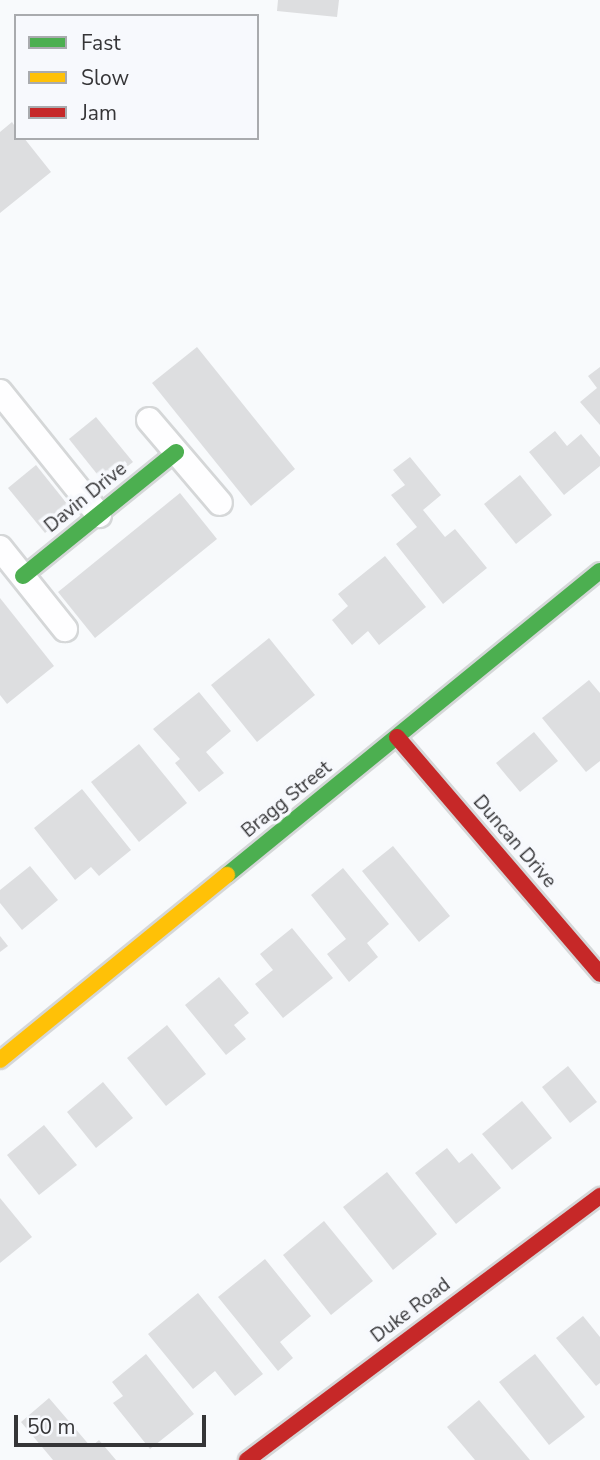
<!DOCTYPE html>
<html>
<head>
<meta charset="utf-8">
<style>
  body { margin:0 }
  #map { position:relative; width:600px; height:1460px; overflow:hidden; background:#f8fafc; font-family:"Nunito Sans",sans-serif }
  div>[style] { position:absolute }
  [style*='--x'] { left:calc(var(--x)*1px); top:calc(var(--y)*1px); width:calc(var(--w)*1px); rotate:calc(var(--a)*1deg) }
  .building>* { inset:0; background:#dddee0 }
  .roads { filter:drop-shadow(2px 0 #d5d7d8) drop-shadow(-2px 0 #d5d7d8) drop-shadow(0 2px #d5d7d8) drop-shadow(0 -2px #d5d7d8) }
  .street>* { height:24px; margin:-12px; padding:0 12px; transform-origin:12px; border-radius:12px; background:#fefeff }
  .fast>* { height:16px; margin:-8px; padding:0 8px; transform-origin:8px; border-radius:8px; background:#4caf50 }
  .slow>* { height:16px; margin:-8px; padding:0 8px; transform-origin:8px; border-radius:8px; background:#ffc107 }
  .jam>* { height:16px; margin:-8px; padding:0 8px; transform-origin:8px; border-radius:8px; background:#c62828 }
  span { translate:-50% -50%; white-space:nowrap; text-align:center; line-height:1.15; -webkit-text-stroke:7px #f7f9fd; paint-order:stroke }
  .street-label { font-size:19px; color:#353537 }
  .legend { position:absolute; left:14px; top:14px; width:245px; height:126px; box-sizing:border-box; background:#f7f9fd; border:2px solid #a9abae; margin:0; padding:9px 12px; list-style:none; font-size:21px; color:#353537 }
  .legend li { display:flex; align-items:center; gap:14px; height:35px }
  .legend b { width:35px; border:2px solid #a9abae }
  .scale { position:absolute; left:14px; top:1415px; width:192px; height:32px; box-sizing:border-box; border:4px solid #353537; border-top:0; padding-left:9px; font-size:21px; line-height:24px; white-space:nowrap; color:#353537; -webkit-text-stroke:5px #f7f9fd; paint-order:stroke }
</style>
</head>
<body>
<div id="map">
  <div class="building">
    <div style="clip-path:polygon(278px 0,339px 0,337px 17px,277px 11px)"></div>
    <div style="clip-path:polygon(12px 122px,16px 128px,16px 138px,24px 138px,51px 172px,0 213px,0 132px)"></div>
    <div style="clip-path:polygon(197px 347px,295px 469px,251px 506px,152px 383px)"></div>
    <div style="clip-path:polygon(600px 367px,600px 425px,580px 402px,597px 388px,588px 376px)"></div>
    <div style="clip-path:polygon(96px 417px,133px 462px,105px 484px,69px 439px)"></div>
    <div style="clip-path:polygon(555px 431px,567px 446px,581px 434px,600px 457px,600px 466px,564px 495px,529px 452px)"></div>
    <div style="clip-path:polygon(410px 457px,441px 495px,423px 510px,445px 537px,455px 529px,487px 568px,443px 604px,396px 544px,417px 527px,391px 495px,405px 485px,393px 470px)"></div>
    <div style="clip-path:polygon(36px 465px,72px 510px,45px 533px,8px 488px)"></div>
    <div style="clip-path:polygon(520px 475px,552px 515px,516px 544px,484px 504px)"></div>
    <div style="clip-path:polygon(180px 493px,217px 539px,95px 638px,58px 592px)"></div>
    <div style="clip-path:polygon(385px 556px,426px 607px,379px 645px,368px 631px,352px 645px,332px 620px,348px 606px,338px 594px)"></div>
    <div style="clip-path:polygon(0 598px,54px 666px,7px 704px,0 695px)"></div>
    <div style="clip-path:polygon(269px 638px,315px 695px,257px 742px,211px 685px)"></div>
    <div style="clip-path:polygon(589px 680px,600px 693px,600px 761px,586px 772px,542px 718px)"></div>
    <div style="clip-path:polygon(199px 692px,231px 731px,206px 752px,224px 773px,199px 792px,175px 763px,180px 759px,153px 729px)"></div>
    <div style="clip-path:polygon(534px 732px,558px 761px,520px 792px,496px 763px)"></div>
    <div style="clip-path:polygon(139px 744px,187px 803px,139px 842px,91px 782px)"></div>
    <div style="clip-path:polygon(82px 789px,131px 850px,99px 876px,91px 867px,75px 880px,34px 828px)"></div>
    <div style="clip-path:polygon(393px 846px,450px 916px,419px 942px,362px 871px)"></div>
    <div style="clip-path:polygon(30px 866px,58px 900px,22px 930px,0 903px,0 890px)"></div>
    <div style="clip-path:polygon(343px 868px,389px 924px,367px 943px,378px 957px,349px 982px,327px 954px,346px 939px,311px 895px)"></div>
    <div style="clip-path:polygon(292px 928px,333px 978px,283px 1018px,255px 984px,273px 970px,260px 954px)"></div>
    <div style="clip-path:polygon(0 936px,8px 946px,0 952px)"></div>
    <div style="clip-path:polygon(219px 977px,249px 1013px,234px 1025px,246px 1039px,226px 1055px,185px 1005px)"></div>
    <div style="clip-path:polygon(167px 1025px,206px 1074px,166px 1106px,127px 1058px)"></div>
    <div style="clip-path:polygon(568px 1066px,597px 1102px,570px 1123px,542px 1087px)"></div>
    <div style="clip-path:polygon(103px 1082px,133px 1118px,96px 1148px,67px 1112px)"></div>
    <div style="clip-path:polygon(522px 1101px,552px 1138px,512px 1170px,482px 1134px)"></div>
    <div style="clip-path:polygon(44px 1125px,77px 1165px,39px 1195px,7px 1155px)"></div>
    <div style="clip-path:polygon(447px 1148px,459px 1163px,472px 1153px,501px 1188px,456px 1224px,415px 1173px)"></div>
    <div style="clip-path:polygon(387px 1172px,437px 1234px,393px 1270px,343px 1207px)"></div>
    <div style="clip-path:polygon(0 1198px,32px 1237px,0 1263px)"></div>
    <div style="clip-path:polygon(324px 1221px,373px 1281px,331px 1315px,283px 1255px)"></div>
    <div style="clip-path:polygon(265px 1259px,311px 1316px,280px 1342px,293px 1358px,278px 1371px,218px 1297px)"></div>
    <div style="clip-path:polygon(198px 1293px,263px 1374px,235px 1396px,215px 1371px,193px 1389px,148px 1334px)"></div>
    <div style="clip-path:polygon(583px 1316px,600px 1337px,600px 1383px,596px 1386px,556px 1338px)"></div>
    <div style="clip-path:polygon(146px 1354px,194px 1414px,150px 1449px,113px 1403px,123px 1396px,112px 1382px)"></div>
    <div style="clip-path:polygon(535px 1354px,585px 1417px,549px 1445px,499px 1382px)"></div>
    <div style="clip-path:polygon(49px 1398px,91px 1447px,99px 1440px,116px 1460px,53px 1460px,21px 1422px)"></div>
    <div style="clip-path:polygon(479px 1400px,530px 1460px,475px 1460px,447px 1427px)"></div>
  </div>
  <div class="roads">
    <div class="street">
      <div style="--x:0;--y:392;--w:158;--a:51.2"></div>
      <div style="--x:149;--y:420;--w:109;--a:49.5"></div>
      <div style="--x:0;--y:548;--w:104;--a:51.3"></div>
    </div>
    <div class="fast">
      <div style="--x:23;--y:576;--w:197;--a:-39"></div>
      <div style="--x:227;--y:875;--w:481;--a:-39.2"></div>
    </div>
    <div class="slow">
      <div style="--x:0;--y:1060;--w:293;--a:-39.2"></div>
    </div>
    <div class="jam">
      <div style="--x:397;--y:737;--w:312;--a:49.4"></div>
      <div style="--x:247;--y:1460;--w:441;--a:-36.8"></div>
    </div>
  </div>
  <div class="street-label">
    <span style="left:86px;top:498px;rotate:-39deg">Davin Drive</span>
    <span style="left:287px;top:800px;rotate:-39deg">Bragg Street</span>
    <span style="left:514px;top:842px;rotate:49deg">Duncan Drive</span>
    <span style="left:411px;top:1311px;rotate:-37deg">Duke Road</span>
  </div>
  <ul class="legend">
  <li><b style="height:9px;background:#4caf50"></b>Fast</li>
  <li><b style="height:9px;background:#ffc107"></b>Slow</li>
  <li><b style="height:9px;background:#c62828"></b>Jam</li>
  </ul>
  <div class="scale">50 m</div>
</div>
</body>
</html>
